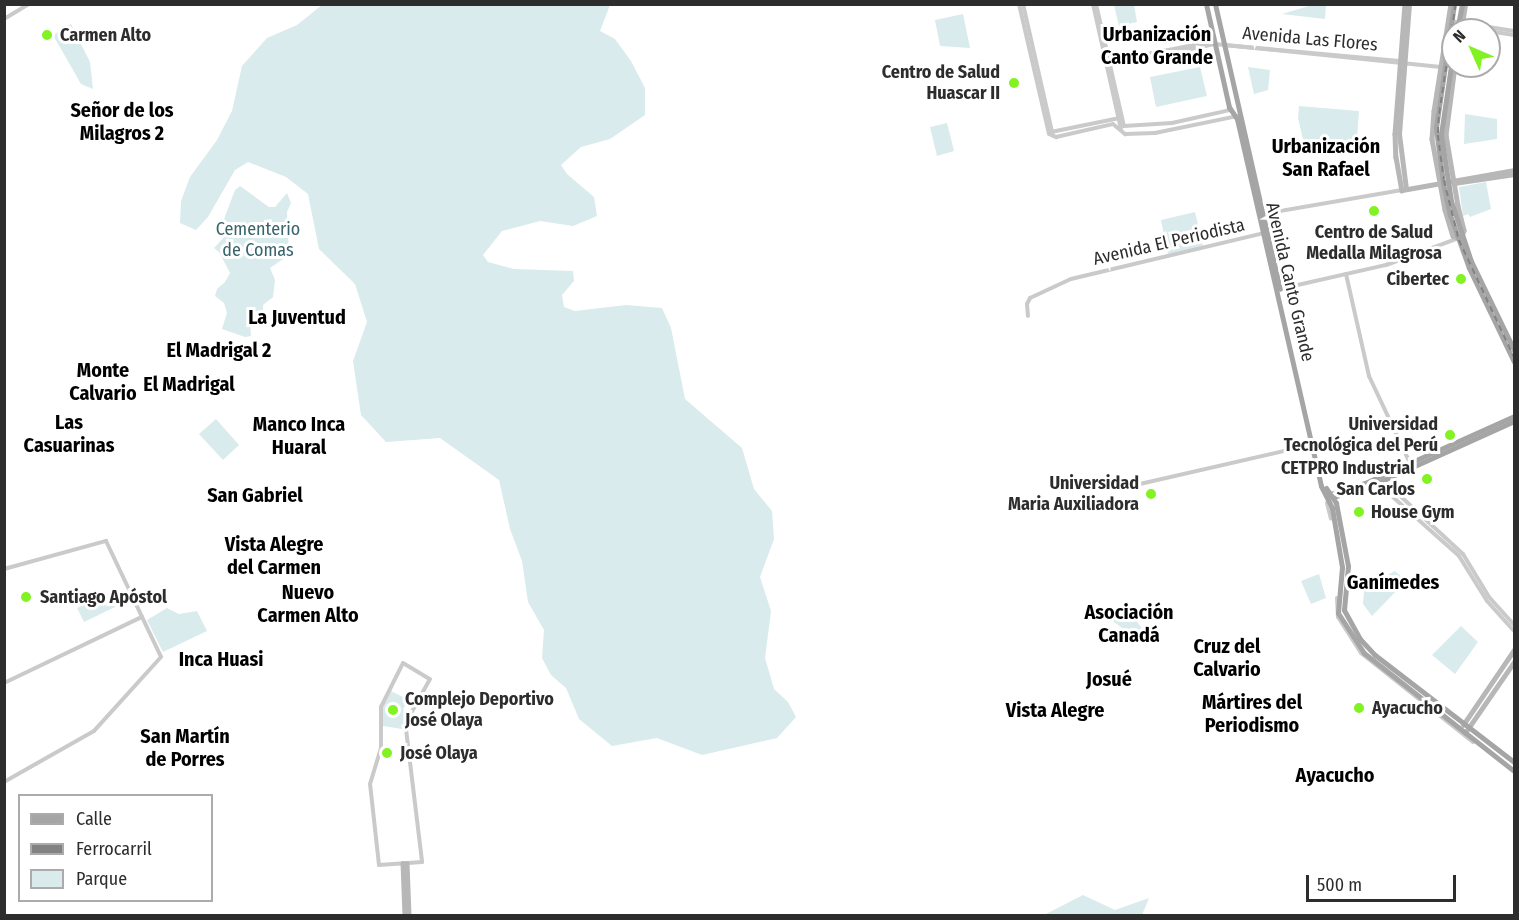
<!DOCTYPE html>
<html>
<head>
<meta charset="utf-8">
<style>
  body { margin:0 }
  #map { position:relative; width:1519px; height:920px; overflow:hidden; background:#fff; font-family:"Fira Sans Condensed",sans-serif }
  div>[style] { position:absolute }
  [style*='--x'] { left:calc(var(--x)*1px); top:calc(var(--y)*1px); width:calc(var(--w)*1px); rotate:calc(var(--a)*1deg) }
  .green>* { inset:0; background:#d9ebec }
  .tertiary>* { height:4px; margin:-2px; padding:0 2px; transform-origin:2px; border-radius:2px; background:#cacaca }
  .secondary>* { height:4.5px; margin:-2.25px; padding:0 2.25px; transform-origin:2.25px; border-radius:2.25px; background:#b7b7b7 }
  .primary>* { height:5px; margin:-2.5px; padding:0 2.5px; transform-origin:2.5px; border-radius:2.5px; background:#a5a5a5 }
  .rail>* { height:1.5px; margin-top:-0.75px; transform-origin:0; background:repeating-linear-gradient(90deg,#828282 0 6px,transparent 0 10.5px) }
  .dots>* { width:16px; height:16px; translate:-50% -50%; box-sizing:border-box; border:3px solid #fff; border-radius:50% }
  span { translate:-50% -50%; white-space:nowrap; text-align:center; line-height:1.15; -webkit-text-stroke:6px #fff; paint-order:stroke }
  .poi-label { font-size:18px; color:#2d2d2d; font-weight:700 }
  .left { translate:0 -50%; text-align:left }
  .right { translate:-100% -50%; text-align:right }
  .street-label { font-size:18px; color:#2d2d2d }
  .park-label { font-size:18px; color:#38646c }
  .neighbourhood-label { font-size:20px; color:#000; font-weight:700 }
  .frame { position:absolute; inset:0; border:6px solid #2d2d2d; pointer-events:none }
  .legend { position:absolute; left:18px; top:794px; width:195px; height:108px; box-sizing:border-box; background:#fff; border:2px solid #ababab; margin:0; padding:8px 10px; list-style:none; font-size:18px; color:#2d2d2d }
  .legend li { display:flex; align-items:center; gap:12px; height:30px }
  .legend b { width:30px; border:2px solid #ababab }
  .north { position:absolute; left:1441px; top:18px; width:60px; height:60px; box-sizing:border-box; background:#fff; border:2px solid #ababab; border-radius:50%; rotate:315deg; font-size:16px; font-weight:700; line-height:24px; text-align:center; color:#2d2d2d }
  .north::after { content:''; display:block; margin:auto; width:21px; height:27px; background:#83f222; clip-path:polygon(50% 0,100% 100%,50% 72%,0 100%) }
  .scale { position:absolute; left:1306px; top:875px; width:150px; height:27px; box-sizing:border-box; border:3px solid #2d2d2d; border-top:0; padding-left:8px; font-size:18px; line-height:21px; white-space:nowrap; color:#2d2d2d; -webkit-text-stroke:4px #fff; paint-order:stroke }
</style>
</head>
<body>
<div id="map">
  <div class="green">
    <div style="clip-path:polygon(322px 5px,610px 5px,600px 31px,615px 39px,631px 61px,645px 88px,645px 115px,610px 139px,581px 147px,561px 165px,567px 174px,594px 197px,597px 216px,573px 226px,540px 221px,502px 231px,483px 255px,488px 262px,514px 269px,573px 271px,574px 281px,562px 295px,564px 307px,575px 311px,626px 305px,662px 308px,671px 328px,685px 399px,742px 448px,754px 489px,772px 511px,774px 539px,760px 577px,771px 611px,765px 658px,774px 689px,788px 702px,796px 717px,777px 738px,702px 755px,657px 738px,612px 746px,579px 719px,566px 688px,551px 675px,542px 658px,544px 630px,528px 602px,522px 561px,510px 529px,499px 480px,440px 438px,386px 442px,361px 415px,353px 361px,367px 322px,355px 284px,319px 249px,308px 194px,286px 177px,248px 162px,235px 170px,208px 217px,196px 230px,180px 223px,181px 201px,190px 177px,217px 140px,232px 111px,242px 66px,267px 38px,297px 25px)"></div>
    <div style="clip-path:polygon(1114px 5px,1134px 5px,1137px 22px,1119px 26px)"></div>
    <div style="clip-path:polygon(1312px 5px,1326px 5px,1325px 19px,1282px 14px)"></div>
    <div style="clip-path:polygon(963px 14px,970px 48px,940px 46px,935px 20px)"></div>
    <div style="clip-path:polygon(71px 24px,90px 62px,93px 89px,81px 84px,53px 35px)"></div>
    <div style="clip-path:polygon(1200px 67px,1207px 96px,1156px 107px,1150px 77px)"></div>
    <div style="clip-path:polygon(1248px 67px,1270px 70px,1268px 90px,1254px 94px)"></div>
    <div style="clip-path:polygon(1299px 106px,1359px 111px,1357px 138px,1305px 148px,1298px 118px)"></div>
    <div style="clip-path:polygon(1465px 114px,1497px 119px,1497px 139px,1464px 144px)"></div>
    <div style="clip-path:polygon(947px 123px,954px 151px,937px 156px,930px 127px)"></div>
    <div style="clip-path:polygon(1486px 182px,1491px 209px,1470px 217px,1468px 214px,1463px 216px,1459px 187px)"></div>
    <div style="clip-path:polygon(240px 186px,269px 207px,275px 207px,287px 193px,291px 203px,287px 212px,289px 255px,270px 268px,275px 280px,273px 297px,263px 305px,263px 314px,250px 322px,251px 336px,245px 337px,222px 329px,227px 313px,224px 303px,215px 296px,217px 289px,225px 282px,230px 273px,219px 252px,214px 248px,228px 233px,224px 219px,235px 190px)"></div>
    <div style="clip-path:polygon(1195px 212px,1203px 246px,1168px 254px,1161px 220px)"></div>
    <div style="clip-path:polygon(216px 419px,239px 445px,223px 460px,199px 434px)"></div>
    <div style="clip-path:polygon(1395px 571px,1406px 581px,1372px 616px,1363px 604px,1365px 579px,1384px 577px)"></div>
    <div style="clip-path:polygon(1319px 574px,1326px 598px,1311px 604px,1301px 581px)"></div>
    <div style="clip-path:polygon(109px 594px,115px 607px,84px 622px,77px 608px)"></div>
    <div style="clip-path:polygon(167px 608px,179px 614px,197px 611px,207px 631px,163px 652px,147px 620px)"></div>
    <div style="clip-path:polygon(1114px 615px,1129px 621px,1134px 617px,1145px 633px,1127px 632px,1108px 617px)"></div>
    <div style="clip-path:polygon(1461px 626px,1478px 642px,1455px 674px,1432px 655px)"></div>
    <div style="clip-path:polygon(391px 691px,409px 700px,403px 709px,409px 713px,402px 729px,383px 726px,383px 707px)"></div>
    <div style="clip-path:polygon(1083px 895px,1115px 910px,1149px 898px,1142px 915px,1044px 915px)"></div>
  </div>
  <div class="tertiary">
    <div style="--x:1019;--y:4;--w:133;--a:77"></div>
    <div style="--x:1023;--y:4;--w:135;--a:77.2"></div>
    <div style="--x:1093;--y:4;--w:128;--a:77.4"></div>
    <div style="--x:1096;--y:4;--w:125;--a:77.1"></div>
    <div style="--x:4;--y:19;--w:29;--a:-31"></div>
    <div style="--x:1450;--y:21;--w:65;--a:8.9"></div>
    <div style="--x:1448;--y:24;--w:36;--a:9"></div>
    <div style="--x:1489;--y:31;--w:25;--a:9"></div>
    <div style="--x:1224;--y:45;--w:176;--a:5.2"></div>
    <div style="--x:1106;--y:62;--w:111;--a:-10.9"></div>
    <div style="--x:1107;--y:66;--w:110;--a:-11.5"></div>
    <div style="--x:1215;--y:44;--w:227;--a:5.8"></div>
    <div style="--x:1124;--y:126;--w:48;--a:-3.6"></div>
    <div style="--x:1172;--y:123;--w:59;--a:-12.6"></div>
    <div style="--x:1051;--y:132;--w:70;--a:-11.5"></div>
    <div style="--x:1049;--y:134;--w:8;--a:23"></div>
    <div style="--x:1056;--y:137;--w:58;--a:-12.8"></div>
    <div style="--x:1113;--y:124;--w:16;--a:40"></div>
    <div style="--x:1125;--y:134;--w:30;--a:-2"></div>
    <div style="--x:1155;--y:133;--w:85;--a:-11.6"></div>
    <div style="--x:1263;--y:214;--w:141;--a:-9.8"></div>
    <div style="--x:1346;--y:274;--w:105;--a:77.3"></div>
    <div style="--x:1369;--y:376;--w:96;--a:64.8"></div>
    <div style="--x:1280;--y:289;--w:109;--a:-12.8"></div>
    <div style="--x:1386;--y:265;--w:78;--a:-20.3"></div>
    <div style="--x:1028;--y:316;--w:12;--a:-95"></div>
    <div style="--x:1027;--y:304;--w:7;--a:-63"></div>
    <div style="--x:1030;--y:298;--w:45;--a:-24.9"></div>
    <div style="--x:1071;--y:279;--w:198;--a:-13.4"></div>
    <div style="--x:1383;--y:480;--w:109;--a:42.8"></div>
    <div style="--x:1463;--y:554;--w:50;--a:58.8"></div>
    <div style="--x:1489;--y:597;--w:38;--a:48"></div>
    <div style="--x:1376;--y:482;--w:111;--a:41.7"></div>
    <div style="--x:1459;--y:556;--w:53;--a:58.1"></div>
    <div style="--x:1487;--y:601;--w:40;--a:48"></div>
    <div style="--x:1118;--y:489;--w:202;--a:-12.9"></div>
    <div style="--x:1327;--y:503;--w:16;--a:76"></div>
    <div style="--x:4;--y:569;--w:106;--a:-15.4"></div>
    <div style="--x:106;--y:541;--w:128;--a:64.6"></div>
    <div style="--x:161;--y:657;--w:100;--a:132.2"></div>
    <div style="--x:94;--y:731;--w:103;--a:150.5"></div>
    <div style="--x:1337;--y:598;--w:19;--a:87"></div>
    <div style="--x:1338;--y:617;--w:43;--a:57.4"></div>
    <div style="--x:1361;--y:653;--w:143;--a:38.5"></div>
    <div style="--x:403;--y:663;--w:31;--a:31"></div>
    <div style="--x:430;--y:679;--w:39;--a:119"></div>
    <div style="--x:411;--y:713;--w:17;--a:107"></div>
    <div style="--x:406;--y:729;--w:134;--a:83.1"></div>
    <div style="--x:422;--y:862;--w:43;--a:176"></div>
    <div style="--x:379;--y:865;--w:81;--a:-96.3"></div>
    <div style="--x:370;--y:784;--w:39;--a:-73"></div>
    <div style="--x:381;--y:747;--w:40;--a:-90"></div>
    <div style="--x:381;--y:707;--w:49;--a:-63.4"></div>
    <div style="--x:4;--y:683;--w:153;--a:-25.6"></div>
  </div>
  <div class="secondary">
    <div style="--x:1405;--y:4;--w:130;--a:94.4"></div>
    <div style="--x:1395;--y:134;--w:23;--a:88"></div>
    <div style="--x:1396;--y:157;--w:34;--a:80"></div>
    <div style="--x:1402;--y:190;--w:114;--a:-10.1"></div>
    <div style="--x:1451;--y:4;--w:108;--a:99"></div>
    <div style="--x:1434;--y:111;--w:28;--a:94"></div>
    <div style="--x:1432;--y:139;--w:72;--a:79.6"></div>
    <div style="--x:1445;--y:210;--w:27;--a:73"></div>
    <div style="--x:1453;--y:236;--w:5;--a:22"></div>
    <div style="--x:1461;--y:30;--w:26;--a:-81"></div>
    <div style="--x:1455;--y:66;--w:70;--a:97.4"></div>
    <div style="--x:1446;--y:135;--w:72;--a:80.4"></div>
    <div style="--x:1458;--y:206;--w:25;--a:76"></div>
    <div style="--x:1464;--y:230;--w:7;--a:106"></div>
    <div style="--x:1454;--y:183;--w:61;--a:-8.5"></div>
    <div style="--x:1406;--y:189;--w:55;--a:-97.3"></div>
    <div style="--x:1399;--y:134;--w:130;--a:-85.6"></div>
    <div style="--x:1463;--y:725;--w:91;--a:-55.8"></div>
    <div style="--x:1465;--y:733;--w:86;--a:-55.4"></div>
    <div style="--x:403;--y:863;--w:53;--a:87.8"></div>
    <div style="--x:407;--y:863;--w:53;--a:87.8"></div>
  </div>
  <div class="primary">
    <div style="--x:1206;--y:4;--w:106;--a:77.4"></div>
    <div style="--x:1229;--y:107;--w:14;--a:56"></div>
    <div style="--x:1237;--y:119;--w:376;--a:77.1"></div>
    <div style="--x:1321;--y:486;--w:25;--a:63"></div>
    <div style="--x:1332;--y:508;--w:60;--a:80.4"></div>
    <div style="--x:1342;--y:567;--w:46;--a:95"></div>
    <div style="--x:1338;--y:613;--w:48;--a:57"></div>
    <div style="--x:1364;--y:653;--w:191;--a:38.2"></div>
    <div style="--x:1215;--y:4;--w:292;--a:77.2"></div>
    <div style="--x:1454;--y:4;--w:125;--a:98.3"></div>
    <div style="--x:1436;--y:128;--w:55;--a:82.7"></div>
    <div style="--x:1443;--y:183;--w:33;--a:78"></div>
    <div style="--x:1450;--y:215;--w:56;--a:70.3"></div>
    <div style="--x:1469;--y:268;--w:104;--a:64.4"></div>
    <div style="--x:1457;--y:30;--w:26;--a:-79"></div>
    <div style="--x:1453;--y:52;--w:83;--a:98.3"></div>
    <div style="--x:1441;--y:134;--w:68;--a:81.5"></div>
    <div style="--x:1451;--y:201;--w:63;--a:71.6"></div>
    <div style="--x:1471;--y:261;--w:99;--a:64.2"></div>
    <div style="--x:1326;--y:488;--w:18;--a:56"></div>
    <div style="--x:1336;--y:503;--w:64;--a:79.2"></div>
    <div style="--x:1348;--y:566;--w:44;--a:95.2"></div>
    <div style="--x:1344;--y:610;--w:33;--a:61"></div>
    <div style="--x:1360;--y:639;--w:22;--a:47"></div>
    <div style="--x:1375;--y:655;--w:175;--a:37.6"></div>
    <div style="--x:1328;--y:495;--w:39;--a:-18"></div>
    <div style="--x:1365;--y:483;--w:163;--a:-24.2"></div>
    <div style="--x:1333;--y:497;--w:46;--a:-17.7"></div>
    <div style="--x:1377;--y:483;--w:150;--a:-24.3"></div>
  </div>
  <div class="rail">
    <div style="--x:1456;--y:4;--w:114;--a:98.6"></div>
    <div style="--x:1439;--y:117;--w:18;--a:93"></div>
    <div style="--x:1438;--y:135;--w:45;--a:82.4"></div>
    <div style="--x:1444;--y:180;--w:62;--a:76"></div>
    <div style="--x:1459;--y:240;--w:129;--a:64.8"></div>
  </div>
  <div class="dots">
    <div style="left:47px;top:35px;background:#83f222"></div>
    <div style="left:1014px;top:83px;background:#83f222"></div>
    <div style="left:1374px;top:211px;background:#83f222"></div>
    <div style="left:1461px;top:279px;background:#83f222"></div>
    <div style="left:1450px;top:435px;background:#83f222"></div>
    <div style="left:1427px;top:479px;background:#83f222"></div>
    <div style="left:1151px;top:494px;background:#83f222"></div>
    <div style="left:1359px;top:512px;background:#83f222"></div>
    <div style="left:26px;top:597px;background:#83f222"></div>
    <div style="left:1359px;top:708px;background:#83f222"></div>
    <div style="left:393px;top:710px;background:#83f222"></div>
    <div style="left:387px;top:753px;background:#83f222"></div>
  </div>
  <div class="poi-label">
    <span class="left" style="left:60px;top:35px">Carmen Alto</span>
    <span class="right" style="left:1000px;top:83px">Centro de Salud<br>Huascar II</span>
    <span style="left:1374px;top:243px">Centro de Salud<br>Medalla Milagrosa</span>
    <span class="right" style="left:1449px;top:279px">Cibertec</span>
    <span class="right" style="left:1438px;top:435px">Universidad<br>Tecnológica del Perú</span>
    <span class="right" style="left:1415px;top:479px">CETPRO Industrial<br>San Carlos</span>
    <span class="right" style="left:1139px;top:494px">Universidad<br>Maria Auxiliadora</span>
    <span class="left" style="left:1371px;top:512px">House Gym</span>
    <span class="left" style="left:40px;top:597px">Santiago Apóstol</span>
    <span class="left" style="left:405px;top:710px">Complejo Deportivo<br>José Olaya</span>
    <span class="left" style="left:1372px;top:708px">Ayacucho</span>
    <span class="left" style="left:400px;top:753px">José Olaya</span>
  </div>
  <div class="street-label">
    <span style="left:1310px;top:39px;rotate:5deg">Avenida Las Flores</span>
    <span style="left:1169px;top:242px;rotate:-13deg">Avenida El Periodista</span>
    <span style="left:1290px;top:282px;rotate:77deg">Avenida Canto Grande</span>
  </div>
  <div class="park-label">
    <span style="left:258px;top:240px">Cementerio<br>de Comas</span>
  </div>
  <div class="neighbourhood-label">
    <span style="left:1157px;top:46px">Urbanización<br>Canto Grande</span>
    <span style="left:122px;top:122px">Señor de los<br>Milagros 2</span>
    <span style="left:1326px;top:158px">Urbanización<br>San Rafael</span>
    <span style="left:297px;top:317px">La Juventud</span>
    <span style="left:219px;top:350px">El Madrigal 2</span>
    <span style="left:103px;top:382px">Monte<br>Calvario</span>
    <span style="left:189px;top:384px">El Madrigal</span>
    <span style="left:69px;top:434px">Las<br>Casuarinas</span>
    <span style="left:299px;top:436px">Manco Inca<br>Huaral</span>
    <span style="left:255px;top:495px">San Gabriel</span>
    <span style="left:274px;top:556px">Vista Alegre<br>del Carmen</span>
    <span style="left:1393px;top:582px">Ganímedes</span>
    <span style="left:308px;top:604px">Nuevo<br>Carmen Alto</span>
    <span style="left:1129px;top:624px">Asociación<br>Canadá</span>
    <span style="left:1227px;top:658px">Cruz del<br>Calvario</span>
    <span style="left:221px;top:659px">Inca Huasi</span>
    <span style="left:1109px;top:679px">Josué</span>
    <span style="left:1252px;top:714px">Mártires del<br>Periodismo</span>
    <span style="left:1055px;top:710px">Vista Alegre</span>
    <span style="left:185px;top:748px">San Martín<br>de Porres</span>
    <span style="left:1335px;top:775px">Ayacucho</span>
  </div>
  <div class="frame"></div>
  <ul class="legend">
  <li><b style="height:8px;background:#a5a5a5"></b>Calle</li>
  <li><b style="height:8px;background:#828282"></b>Ferrocarril</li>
  <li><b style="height:16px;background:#d9ebec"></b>Parque</li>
  </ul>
  <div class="north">N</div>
  <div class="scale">500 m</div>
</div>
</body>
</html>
